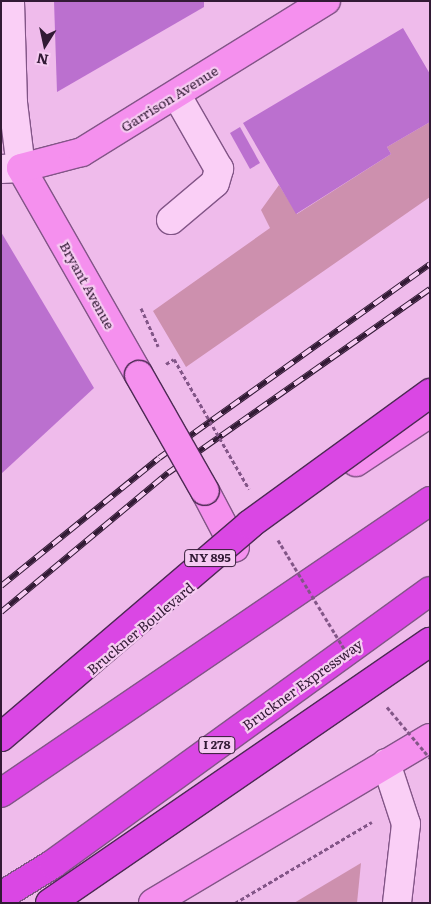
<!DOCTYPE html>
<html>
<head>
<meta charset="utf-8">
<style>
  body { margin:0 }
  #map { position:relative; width:431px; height:904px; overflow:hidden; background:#efbbeb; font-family:Literata,serif }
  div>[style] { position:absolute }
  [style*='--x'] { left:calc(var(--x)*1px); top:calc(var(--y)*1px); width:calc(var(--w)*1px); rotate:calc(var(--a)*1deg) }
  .green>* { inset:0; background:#cd90ae }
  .building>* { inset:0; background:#bb70cf }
  .path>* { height:3px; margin-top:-1.5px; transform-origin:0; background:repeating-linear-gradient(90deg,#825587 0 4px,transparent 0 6.5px) }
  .roads { filter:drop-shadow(1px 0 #825587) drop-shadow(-1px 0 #825587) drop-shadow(0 1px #825587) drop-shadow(0 -1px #825587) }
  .minor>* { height:28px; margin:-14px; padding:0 14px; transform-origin:14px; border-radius:14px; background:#facff6 }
  .major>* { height:28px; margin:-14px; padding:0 14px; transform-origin:14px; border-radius:14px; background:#f590ee }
  .highway>* { height:28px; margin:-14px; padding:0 14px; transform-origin:14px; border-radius:14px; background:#da47e4 }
  .rail>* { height:5.5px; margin-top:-2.75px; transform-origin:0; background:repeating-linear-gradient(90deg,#f6cbf2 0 11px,#321a35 0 22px); box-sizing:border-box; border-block:1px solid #321a35 }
  .path-bridge>* { height:3px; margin-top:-1.5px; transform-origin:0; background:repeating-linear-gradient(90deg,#825587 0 4px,transparent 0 6.5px) }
  .bridges { filter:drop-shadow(1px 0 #4d2a54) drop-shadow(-1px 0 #4d2a54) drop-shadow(0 1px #4d2a54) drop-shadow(0 -1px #4d2a54) }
  .major-bridge>* { height:28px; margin:-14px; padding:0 14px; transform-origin:14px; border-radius:14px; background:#f590ee }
  .highway-bridge>* { height:28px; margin:-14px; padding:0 14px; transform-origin:14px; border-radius:14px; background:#da47e4 }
  span { translate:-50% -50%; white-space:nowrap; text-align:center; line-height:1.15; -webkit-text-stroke:4.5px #f6cbf2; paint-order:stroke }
  .shield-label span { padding:1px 4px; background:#f6cbf2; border:1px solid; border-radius:4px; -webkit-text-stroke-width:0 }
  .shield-label { font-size:12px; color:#321a35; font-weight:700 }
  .street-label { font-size:14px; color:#321a35 }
  .frame { position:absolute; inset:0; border:2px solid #321a35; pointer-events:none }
  .north { position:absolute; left:20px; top:20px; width:50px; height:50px; -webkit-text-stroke:4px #f6cbf2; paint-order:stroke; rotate:190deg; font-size:14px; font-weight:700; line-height:20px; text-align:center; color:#321a35 }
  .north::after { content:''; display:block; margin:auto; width:18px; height:22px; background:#321a35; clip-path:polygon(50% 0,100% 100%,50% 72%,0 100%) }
</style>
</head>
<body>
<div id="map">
  <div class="green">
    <div style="clip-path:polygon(430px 122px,430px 197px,186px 367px,153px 311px,270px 228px,261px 210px,279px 185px,297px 214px,391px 154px,387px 147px)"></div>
    <div style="clip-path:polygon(361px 863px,357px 903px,294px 903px)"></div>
  </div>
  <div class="building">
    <div style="clip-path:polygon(54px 1px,204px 1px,204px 7px,57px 92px)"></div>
    <div style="clip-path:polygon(403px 28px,430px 74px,430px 122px,387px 147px,391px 154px,296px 214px,243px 123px)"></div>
    <div style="clip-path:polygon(240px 127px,260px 163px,250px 169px,230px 133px)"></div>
    <div style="clip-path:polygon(1px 232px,94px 388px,1px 474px)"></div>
  </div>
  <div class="path">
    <div style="--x:141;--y:308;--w:42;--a:65.9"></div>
    <div style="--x:235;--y:903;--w:159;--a:-30.6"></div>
  </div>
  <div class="roads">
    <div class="minor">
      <div style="--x:1;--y:169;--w:20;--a:-3"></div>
      <div style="--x:21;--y:168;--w:65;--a:-97"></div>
      <div style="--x:13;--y:103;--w:102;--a:-91.7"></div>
      <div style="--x:171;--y:220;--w:57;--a:-40.1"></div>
      <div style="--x:215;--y:183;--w:15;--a:-74"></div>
      <div style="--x:219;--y:169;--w:86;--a:-119.8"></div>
      <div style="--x:386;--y:763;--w:64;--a:71.8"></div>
      <div style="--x:406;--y:824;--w:80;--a:96.5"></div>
    </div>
    <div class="major">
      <div style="--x:139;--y:375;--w:238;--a:-119.7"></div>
      <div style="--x:21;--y:168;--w:63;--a:-14.7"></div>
      <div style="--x:82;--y:152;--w:287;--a:-31.8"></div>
      <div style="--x:356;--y:462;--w:89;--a:-33.5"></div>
      <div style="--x:205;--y:491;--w:64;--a:62.2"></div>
      <div style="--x:153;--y:903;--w:322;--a:-30.8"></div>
    </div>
    <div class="highway">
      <div style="--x:1;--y:793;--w:519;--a:-34.24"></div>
      <div style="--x:1;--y:896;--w:61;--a:-31.6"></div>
      <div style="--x:53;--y:864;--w:465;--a:-35.9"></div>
    </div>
  </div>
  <div class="rail">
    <div style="--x:1;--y:586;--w:203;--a:-39"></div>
    <div style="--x:159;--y:458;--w:333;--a:-35.6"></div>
    <div style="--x:1;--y:612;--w:217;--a:-39.8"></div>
    <div style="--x:168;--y:473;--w:320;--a:-35.1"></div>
  </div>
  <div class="path-bridge">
    <div style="--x:166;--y:364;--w:9;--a:-32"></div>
    <div style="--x:174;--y:359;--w:150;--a:60"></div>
    <div style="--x:278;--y:540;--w:140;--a:58.7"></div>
    <div style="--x:387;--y:707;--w:67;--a:49.9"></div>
  </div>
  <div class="bridges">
    <div class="major-bridge">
      <div style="--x:139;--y:375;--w:133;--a:60.4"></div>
    </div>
    <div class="highway-bridge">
      <div style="--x:1;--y:737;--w:328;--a:-40.5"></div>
      <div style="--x:250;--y:524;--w:223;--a:-36"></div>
      <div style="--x:50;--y:903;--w:461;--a:-34.5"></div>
    </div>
  </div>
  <div class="shield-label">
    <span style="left:210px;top:558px">NY 895</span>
    <span style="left:217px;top:745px">I 278</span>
  </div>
  <div class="street-label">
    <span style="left:169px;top:98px;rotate:-32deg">Garrison Avenue</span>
    <span style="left:88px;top:285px;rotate:61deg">Bryant Avenue</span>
    <span style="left:140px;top:628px;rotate:-40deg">Bruckner Boulevard</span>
    <span style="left:302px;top:684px;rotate:-36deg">Bruckner Expressway</span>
  </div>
  <div class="frame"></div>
  <div class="north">N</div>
</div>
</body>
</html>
